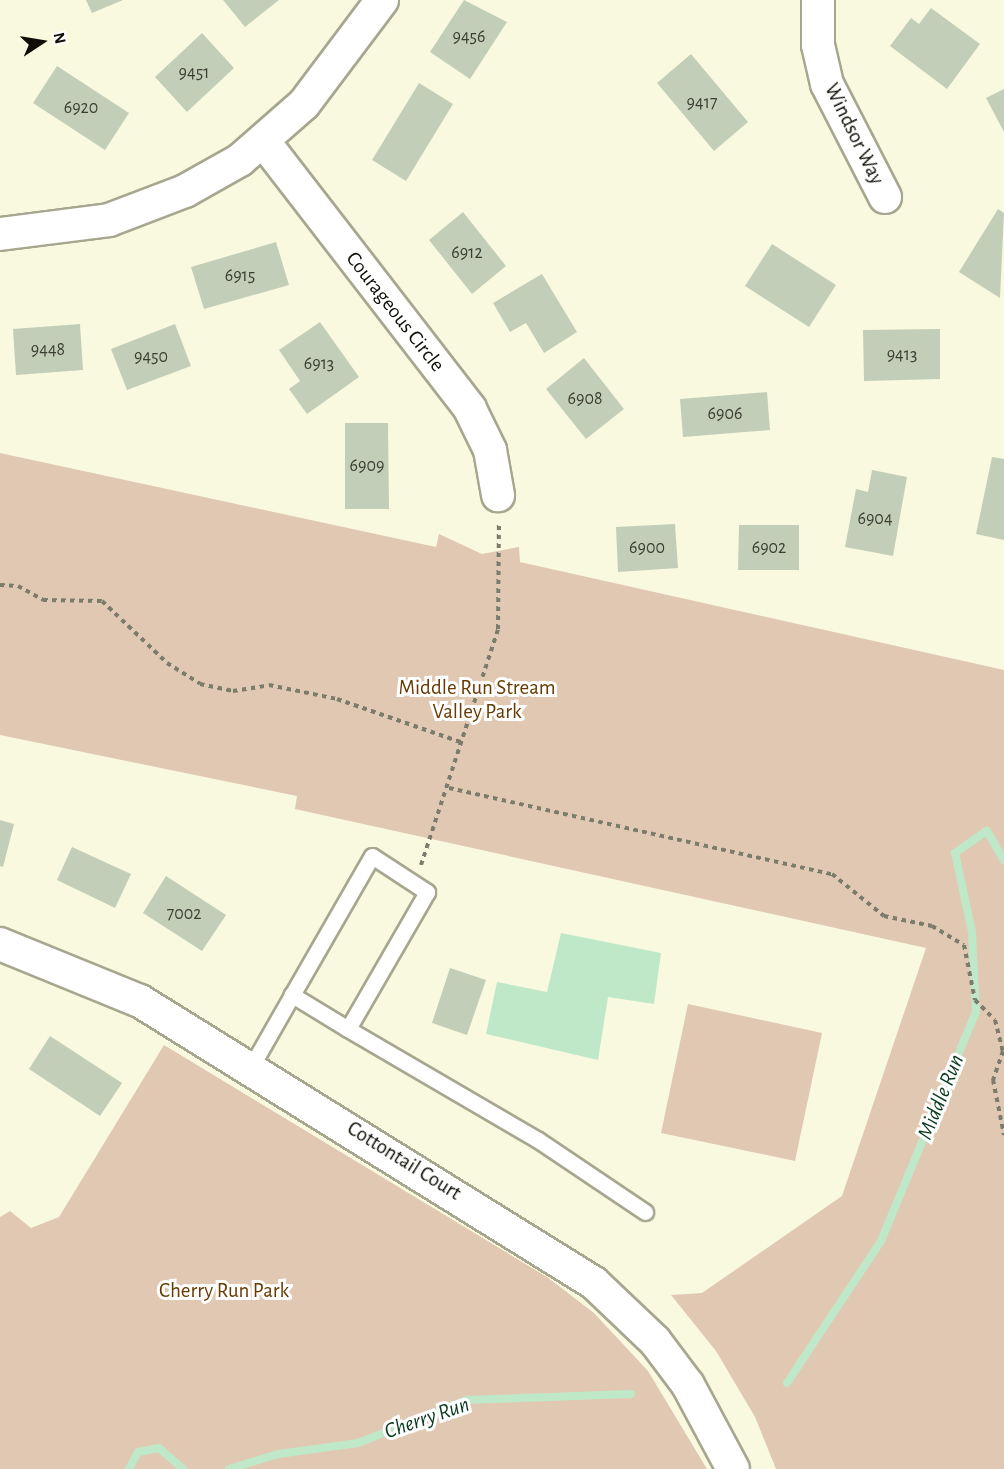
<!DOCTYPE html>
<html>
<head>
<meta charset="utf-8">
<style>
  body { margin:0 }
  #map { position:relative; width:1004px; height:1469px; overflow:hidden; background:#f9f9e0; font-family:"Alegreya Sans",sans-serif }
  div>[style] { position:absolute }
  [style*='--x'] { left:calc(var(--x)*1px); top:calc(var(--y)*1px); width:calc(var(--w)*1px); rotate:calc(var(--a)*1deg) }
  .green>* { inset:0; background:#e1c8b3 }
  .water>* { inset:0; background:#bfe8c8 }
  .stream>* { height:8px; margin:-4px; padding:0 4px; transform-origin:4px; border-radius:4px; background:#bfe8c8 }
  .building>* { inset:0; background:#c3ceb8 }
  .path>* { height:4px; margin-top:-2px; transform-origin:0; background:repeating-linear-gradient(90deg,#7c7c6c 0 4.5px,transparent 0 9px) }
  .roads { filter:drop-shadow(2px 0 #a7a790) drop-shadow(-2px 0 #a7a790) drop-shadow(0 2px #a7a790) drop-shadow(0 -2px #a7a790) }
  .lane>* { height:15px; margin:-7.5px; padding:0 7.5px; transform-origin:7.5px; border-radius:7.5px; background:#fff }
  .street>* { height:32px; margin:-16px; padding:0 16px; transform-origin:16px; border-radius:16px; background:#fff }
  span { translate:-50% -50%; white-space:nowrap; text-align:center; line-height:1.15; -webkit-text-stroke:6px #fff; paint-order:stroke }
  .number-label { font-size:18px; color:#3b3e32 }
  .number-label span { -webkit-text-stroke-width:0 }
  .street-label { font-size:21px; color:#0e0e06 }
  .park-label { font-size:21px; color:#683a00 }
  .water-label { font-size:22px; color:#0a3a1d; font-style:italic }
  .north { position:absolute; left:12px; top:12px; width:60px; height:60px; -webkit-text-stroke:4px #fff; paint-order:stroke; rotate:78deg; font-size:16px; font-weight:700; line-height:24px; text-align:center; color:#0e0e06 }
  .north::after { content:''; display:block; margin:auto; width:21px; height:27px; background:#0e0e06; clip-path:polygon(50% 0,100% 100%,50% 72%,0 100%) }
</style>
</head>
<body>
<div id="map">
  <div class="green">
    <div style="clip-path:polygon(0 453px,436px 547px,439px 534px,482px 554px,519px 547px,520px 562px,1004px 670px,1004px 1469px,776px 1469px,755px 1417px,716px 1351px,671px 1295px,702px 1293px,842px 1196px,926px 948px,295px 809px,297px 796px,0 735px)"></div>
    <div style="clip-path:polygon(688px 1004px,822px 1033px,795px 1161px,661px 1133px)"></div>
    <div style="clip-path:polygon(164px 1045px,547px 1277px,594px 1313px,648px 1371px,707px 1469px,0 1469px,0 1217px,10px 1211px,31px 1228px,59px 1217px)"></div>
  </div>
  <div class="water">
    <div style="clip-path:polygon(561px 933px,661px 953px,654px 1004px,608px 997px,598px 1060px,486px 1034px,497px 982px,547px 992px)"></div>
  </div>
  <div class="stream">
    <div style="--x:787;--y:1383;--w:170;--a:-56.5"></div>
    <div style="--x:881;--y:1241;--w:248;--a:-67.5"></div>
    <div style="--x:976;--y:1012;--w:80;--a:-92.9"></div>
    <div style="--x:972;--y:932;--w:81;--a:-102.1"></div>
    <div style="--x:955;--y:853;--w:39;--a:-35"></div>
    <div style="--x:987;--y:831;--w:34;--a:60"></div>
    <div style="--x:129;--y:1469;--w:19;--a:-62"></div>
    <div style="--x:138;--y:1452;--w:21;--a:-11"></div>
    <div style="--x:159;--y:1448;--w:32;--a:41"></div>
    <div style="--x:229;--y:1469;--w:51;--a:-17"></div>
    <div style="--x:278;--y:1454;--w:81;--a:-7.8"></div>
    <div style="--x:358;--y:1443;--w:116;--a:-21.7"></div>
    <div style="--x:466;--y:1400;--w:165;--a:-2.1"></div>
  </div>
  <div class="building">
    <div style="clip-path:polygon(86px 0,123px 0,92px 13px)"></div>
    <div style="clip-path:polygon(223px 0,279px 0,245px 27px)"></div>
    <div style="clip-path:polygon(464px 0,507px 22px,470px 79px,430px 52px)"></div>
    <div style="clip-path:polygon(931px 8px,980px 44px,947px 89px,890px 46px,911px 18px,919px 24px)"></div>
    <div style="clip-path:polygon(202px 33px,234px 68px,187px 112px,155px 77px)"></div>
    <div style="clip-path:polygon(691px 54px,748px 122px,714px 151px,657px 83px)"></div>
    <div style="clip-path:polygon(57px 66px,129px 113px,105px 150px,33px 103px)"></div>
    <div style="clip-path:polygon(419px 83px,453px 104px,406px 181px,372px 160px)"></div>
    <div style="clip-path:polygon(1004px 89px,1004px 132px,986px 98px)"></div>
    <div style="clip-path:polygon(998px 209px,1004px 213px,1000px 298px,959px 272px)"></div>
    <div style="clip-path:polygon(463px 212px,506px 266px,472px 294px,429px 240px)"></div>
    <div style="clip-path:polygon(276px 242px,289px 285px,204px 309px,191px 267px)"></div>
    <div style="clip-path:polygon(772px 244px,836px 285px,809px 327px,745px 286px)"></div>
    <div style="clip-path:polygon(542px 274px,577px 332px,544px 353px,526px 323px,510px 332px,493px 303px)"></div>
    <div style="clip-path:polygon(320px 322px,359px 377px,307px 414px,289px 389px,300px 381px,279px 350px)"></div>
    <div style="clip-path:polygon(80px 324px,83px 370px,16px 375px,13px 329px)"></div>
    <div style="clip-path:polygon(175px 324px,191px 366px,127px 390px,111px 349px)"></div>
    <div style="clip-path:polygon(940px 329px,940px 379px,864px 381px,863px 330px)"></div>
    <div style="clip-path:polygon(584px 358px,624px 409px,586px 439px,546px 389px)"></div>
    <div style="clip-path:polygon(767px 392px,770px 430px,683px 437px,680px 399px)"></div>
    <div style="clip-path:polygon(345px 423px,388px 423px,389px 509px,345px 509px)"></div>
    <div style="clip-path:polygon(992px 457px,1004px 459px,1004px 540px,976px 534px)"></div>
    <div style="clip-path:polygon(872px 470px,907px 477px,893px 556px,845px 547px,856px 489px,868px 492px)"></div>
    <div style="clip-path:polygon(675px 524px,678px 568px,618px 572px,616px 527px)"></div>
    <div style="clip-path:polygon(739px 525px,799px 525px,799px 570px,738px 570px)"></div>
    <div style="clip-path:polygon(0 820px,14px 824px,3px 867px,0 866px)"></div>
    <div style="clip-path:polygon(72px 847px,131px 874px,115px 908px,57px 880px)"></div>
    <div style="clip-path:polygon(166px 876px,226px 915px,202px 951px,143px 913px)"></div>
    <div style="clip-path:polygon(450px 968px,486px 980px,467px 1035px,432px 1023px)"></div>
    <div style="clip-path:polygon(50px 1036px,122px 1083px,100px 1116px,29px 1069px)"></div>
  </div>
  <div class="path">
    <div style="--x:0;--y:585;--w:18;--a:3"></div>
    <div style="--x:18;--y:586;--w:29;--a:29"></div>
    <div style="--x:43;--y:600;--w:59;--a:1"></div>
    <div style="--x:102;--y:601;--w:90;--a:43.6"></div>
    <div style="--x:167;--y:663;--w:39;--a:32"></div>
    <div style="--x:200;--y:684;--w:34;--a:12"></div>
    <div style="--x:233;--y:691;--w:36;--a:-9"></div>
    <div style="--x:269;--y:685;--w:69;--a:11.6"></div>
    <div style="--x:337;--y:699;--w:133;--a:19.2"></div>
    <div style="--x:449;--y:788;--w:393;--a:12.7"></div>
    <div style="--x:832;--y:874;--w:67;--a:38.9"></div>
    <div style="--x:884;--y:916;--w:49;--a:11.8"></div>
    <div style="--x:932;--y:926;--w:37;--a:31"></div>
    <div style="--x:964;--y:945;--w:56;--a:78.7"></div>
    <div style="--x:975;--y:1000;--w:28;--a:45"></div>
    <div style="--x:995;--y:1020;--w:32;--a:76"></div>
    <div style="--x:1003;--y:1051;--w:31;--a:109"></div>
    <div style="--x:993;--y:1080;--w:56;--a:78.7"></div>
    <div style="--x:421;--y:865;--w:248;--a:-71.9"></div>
    <div style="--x:498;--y:629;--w:107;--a:-89.5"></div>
  </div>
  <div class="roads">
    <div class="lane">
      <div style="--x:348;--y:1029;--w:220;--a:30.3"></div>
      <div style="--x:538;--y:1140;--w:129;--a:33.9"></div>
      <div style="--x:251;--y:1067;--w:83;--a:-60.3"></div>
      <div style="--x:292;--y:995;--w:160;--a:-60.1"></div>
      <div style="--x:372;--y:856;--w:66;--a:33.2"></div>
      <div style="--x:427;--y:892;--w:158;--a:120"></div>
      <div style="--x:348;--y:1029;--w:66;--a:-148.7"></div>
    </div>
    <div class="street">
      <div style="--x:818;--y:0;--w:45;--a:90"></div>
      <div style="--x:818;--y:45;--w:40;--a:77"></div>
      <div style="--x:827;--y:84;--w:127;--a:62.8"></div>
      <div style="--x:264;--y:142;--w:337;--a:52.3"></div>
      <div style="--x:470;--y:409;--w:46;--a:64"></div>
      <div style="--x:490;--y:450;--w:46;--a:79.9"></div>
      <div style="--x:0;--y:234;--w:110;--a:-7.3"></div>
      <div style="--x:109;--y:220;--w:81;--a:-20.9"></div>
      <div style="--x:185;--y:191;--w:63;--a:-29.4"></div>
      <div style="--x:240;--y:160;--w:85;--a:-41.2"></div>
      <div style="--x:304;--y:104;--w:130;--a:-53.1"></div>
      <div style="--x:0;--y:944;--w:151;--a:22.2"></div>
      <div style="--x:140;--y:1001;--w:534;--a:31.85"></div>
      <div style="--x:594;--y:1283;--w:84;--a:43.6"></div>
      <div style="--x:655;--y:1341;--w:55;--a:53.1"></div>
      <div style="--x:688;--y:1385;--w:95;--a:61.8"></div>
    </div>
  </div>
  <div class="number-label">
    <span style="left:469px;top:37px">9456</span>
    <span style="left:194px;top:73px">9451</span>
    <span style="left:702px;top:103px">9417</span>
    <span style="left:81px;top:108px">6920</span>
    <span style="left:467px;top:253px">6912</span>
    <span style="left:240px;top:276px">6915</span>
    <span style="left:48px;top:350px">9448</span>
    <span style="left:902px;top:355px">9413</span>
    <span style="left:151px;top:357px">9450</span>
    <span style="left:319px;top:364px">6913</span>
    <span style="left:585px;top:399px">6908</span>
    <span style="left:725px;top:414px">6906</span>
    <span style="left:367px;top:466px">6909</span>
    <span style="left:875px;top:519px">6904</span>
    <span style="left:647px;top:548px">6900</span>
    <span style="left:769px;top:548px">6902</span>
    <span style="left:184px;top:914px">7002</span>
  </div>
  <div class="street-label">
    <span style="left:854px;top:134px;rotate:64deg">Windsor Way</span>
    <span style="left:395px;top:312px;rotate:52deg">Courageous Circle</span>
    <span style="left:404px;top:1161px;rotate:32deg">Cottontail Court</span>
  </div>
  <div class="park-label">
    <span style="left:477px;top:700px">Middle Run Stream<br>Valley Park</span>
    <span style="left:224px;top:1291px">Cherry Run Park</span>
  </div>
  <div class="water-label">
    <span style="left:941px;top:1097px;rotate:-68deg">Middle Run</span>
    <span style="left:427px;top:1418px;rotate:-19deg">Cherry Run</span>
  </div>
  <div class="north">N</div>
</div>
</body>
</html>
